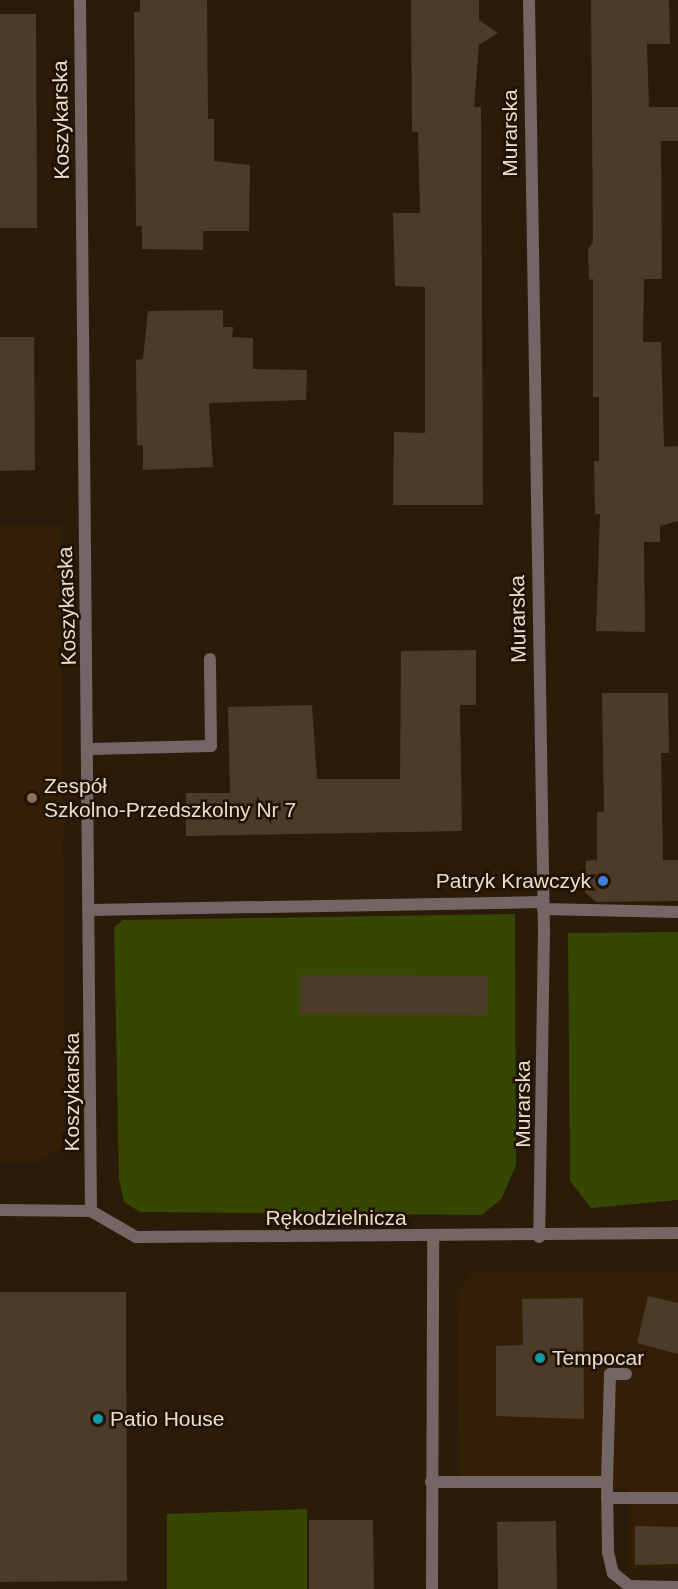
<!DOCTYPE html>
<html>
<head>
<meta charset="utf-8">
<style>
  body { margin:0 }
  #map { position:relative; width:678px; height:1589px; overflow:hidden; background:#2b1b09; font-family:Arial,sans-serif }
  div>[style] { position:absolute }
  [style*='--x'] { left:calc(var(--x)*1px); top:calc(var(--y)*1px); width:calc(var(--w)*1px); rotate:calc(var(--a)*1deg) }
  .built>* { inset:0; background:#331f06 }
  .green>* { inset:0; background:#354700 }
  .building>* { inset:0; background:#4c3b28 }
  .lane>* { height:12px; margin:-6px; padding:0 6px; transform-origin:6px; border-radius:6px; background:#746664 }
  .street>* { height:12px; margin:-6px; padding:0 6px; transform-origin:6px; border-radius:6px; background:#746664 }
  .dots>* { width:16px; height:16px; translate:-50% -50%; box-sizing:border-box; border:3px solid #211202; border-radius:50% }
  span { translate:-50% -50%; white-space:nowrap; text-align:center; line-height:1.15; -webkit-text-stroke:5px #211202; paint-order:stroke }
  .street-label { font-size:21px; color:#e8ddd2 }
  .poi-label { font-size:21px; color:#e8ddd2 }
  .left { translate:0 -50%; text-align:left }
  .right { translate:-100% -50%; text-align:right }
</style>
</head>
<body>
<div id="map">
  <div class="built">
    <div style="clip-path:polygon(0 525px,61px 525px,65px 1128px,60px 1149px,36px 1163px,0 1163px)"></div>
    <div style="clip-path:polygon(678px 1272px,678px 1568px,628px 1568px,629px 1488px,459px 1489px,457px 1294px,470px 1273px)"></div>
  </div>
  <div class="green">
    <div style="clip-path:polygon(515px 914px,516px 1165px,502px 1198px,482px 1215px,140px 1212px,124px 1202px,119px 1179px,114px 927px,123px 920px)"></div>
    <div style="clip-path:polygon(678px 932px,678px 1200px,591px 1208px,570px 1181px,568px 933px)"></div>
    <div style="clip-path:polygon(307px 1509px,307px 1589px,167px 1589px,167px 1514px)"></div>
  </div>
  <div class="building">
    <div style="clip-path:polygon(140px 0,207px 0,208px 119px,214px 119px,214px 161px,250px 165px,249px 231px,203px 231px,203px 250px,142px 249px,142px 226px,136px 226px,134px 12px,140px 12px)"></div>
    <div style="clip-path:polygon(411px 0,479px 0,479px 20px,498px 33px,479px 45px,474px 107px,481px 107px,483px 505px,393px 505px,394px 432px,425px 433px,425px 287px,395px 286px,393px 213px,420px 213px,418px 132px,412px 132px)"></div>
    <div style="clip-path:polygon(591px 0,669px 0,670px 44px,647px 44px,649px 107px,678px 107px,678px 141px,661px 141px,662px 279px,644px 279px,643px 342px,661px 342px,664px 447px,678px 446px,678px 521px,660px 526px,660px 542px,644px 542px,645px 632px,596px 631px,600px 514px,595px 514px,594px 461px,599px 461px,599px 397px,593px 397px,593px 279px,589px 280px,588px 250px,593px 242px)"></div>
    <div style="clip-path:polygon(0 14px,36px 14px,37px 228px,0 228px)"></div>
    <div style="clip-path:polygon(223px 310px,223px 327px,233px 327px,232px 337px,253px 338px,253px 369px,307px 370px,306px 400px,209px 403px,213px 467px,143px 470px,143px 446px,137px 445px,136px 360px,143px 359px,148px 311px)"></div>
    <div style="clip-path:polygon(0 337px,34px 337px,35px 470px,0 471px)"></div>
    <div style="clip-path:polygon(476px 650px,476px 705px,460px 705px,462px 831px,186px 836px,186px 793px,230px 793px,228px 707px,312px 705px,317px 779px,400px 779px,401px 651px)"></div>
    <div style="clip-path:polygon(602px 693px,668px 693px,669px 753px,661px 753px,663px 860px,678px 860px,678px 901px,596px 902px,585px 892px,586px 861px,597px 860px,597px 812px,604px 812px)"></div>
    <div style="clip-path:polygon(300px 975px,488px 976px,488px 1015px,300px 1014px)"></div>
    <div style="clip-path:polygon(0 1292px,126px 1292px,127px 1581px,0 1582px)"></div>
    <div style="clip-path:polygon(648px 1296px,678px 1303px,678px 1354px,637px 1343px)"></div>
    <div style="clip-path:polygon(583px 1298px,584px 1419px,496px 1416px,496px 1346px,523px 1345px,522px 1299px)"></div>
    <div style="clip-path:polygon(309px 1520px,373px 1520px,374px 1589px,309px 1589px)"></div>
    <div style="clip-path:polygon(556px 1521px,557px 1589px,498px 1589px,497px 1522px)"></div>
    <div style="clip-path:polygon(635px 1526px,678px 1527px,678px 1564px,635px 1565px)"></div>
  </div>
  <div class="lane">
    <div style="--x:90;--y:749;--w:121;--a:-1.4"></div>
    <div style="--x:211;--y:746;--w:87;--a:-90.7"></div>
    <div style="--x:543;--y:909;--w:135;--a:1.3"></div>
    <div style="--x:431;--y:1482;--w:176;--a:0"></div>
    <div style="--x:607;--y:1482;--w:70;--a:89.2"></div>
    <div style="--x:608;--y:1552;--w:22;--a:77"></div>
    <div style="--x:613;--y:1573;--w:21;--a:39"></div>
    <div style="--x:629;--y:1586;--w:49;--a:1.2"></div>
    <div style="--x:607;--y:1482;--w:108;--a:-88.4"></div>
    <div style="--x:610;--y:1374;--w:16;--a:0"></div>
    <div style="--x:607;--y:1498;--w:71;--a:0"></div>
  </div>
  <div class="street">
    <div style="--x:80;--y:0;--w:1211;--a:89.48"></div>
    <div style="--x:529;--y:0;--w:930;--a:89.08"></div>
    <div style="--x:544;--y:930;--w:307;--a:90.9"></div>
    <div style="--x:91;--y:910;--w:452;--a:-1"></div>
    <div style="--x:0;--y:1210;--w:91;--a:0.6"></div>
    <div style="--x:91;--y:1211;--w:52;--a:30"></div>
    <div style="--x:136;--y:1237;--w:542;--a:-0.42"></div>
    <div style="--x:432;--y:1589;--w:351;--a:-89.8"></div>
  </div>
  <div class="dots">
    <div style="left:32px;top:798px;background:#8d6e63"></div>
    <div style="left:603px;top:881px;background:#3f7fe0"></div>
    <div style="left:540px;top:1358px;background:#0f9aa8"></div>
    <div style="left:98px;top:1419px;background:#0f9aa8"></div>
  </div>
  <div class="street-label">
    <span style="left:61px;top:120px;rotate:-91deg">Koszykarska</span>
    <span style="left:510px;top:133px;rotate:-90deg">Murarska</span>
    <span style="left:67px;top:606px;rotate:-92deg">Koszykarska</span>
    <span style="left:518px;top:619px;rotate:-91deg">Murarska</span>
    <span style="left:72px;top:1092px;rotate:-90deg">Koszykarska</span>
    <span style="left:523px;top:1104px;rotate:-90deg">Murarska</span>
    <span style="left:336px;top:1218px">Rękodzielnicza</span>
  </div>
  <div class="poi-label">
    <span class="left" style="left:44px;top:798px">Zespół<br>Szkolno-Przedszkolny Nr 7</span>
    <span class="right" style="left:591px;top:881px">Patryk Krawczyk</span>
    <span class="left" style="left:552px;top:1358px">Tempocar</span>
    <span class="left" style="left:110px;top:1419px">Patio House</span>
  </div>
</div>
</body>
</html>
